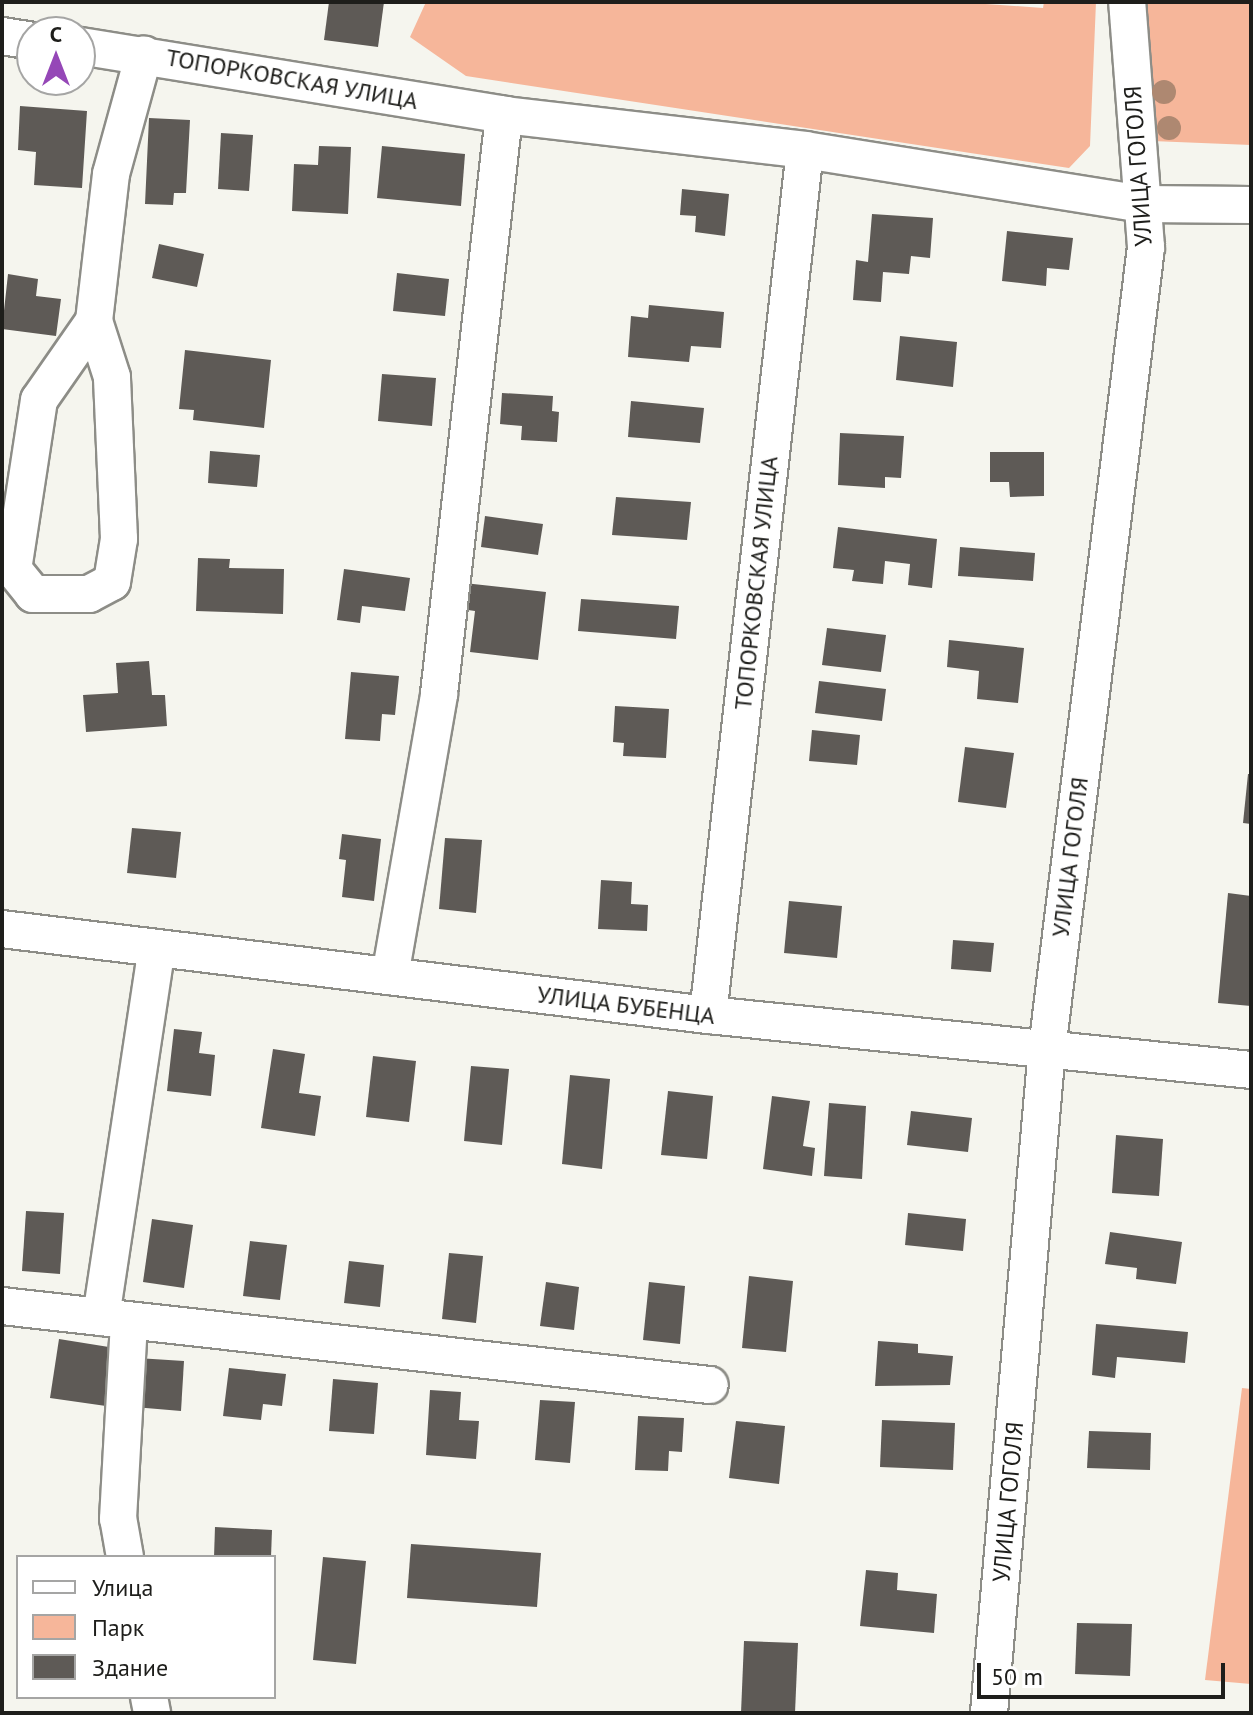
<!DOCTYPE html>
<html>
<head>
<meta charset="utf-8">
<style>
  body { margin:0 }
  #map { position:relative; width:1253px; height:1715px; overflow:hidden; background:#f5f5ee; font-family:"PT Sans",sans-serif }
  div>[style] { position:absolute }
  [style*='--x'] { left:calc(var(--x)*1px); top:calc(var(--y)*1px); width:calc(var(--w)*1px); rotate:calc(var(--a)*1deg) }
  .green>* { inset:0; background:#f6b69a }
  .building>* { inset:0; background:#5e5a56 }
  .roads { filter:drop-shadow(2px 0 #8d8d87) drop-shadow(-2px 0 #8d8d87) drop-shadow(0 2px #8d8d87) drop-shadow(0 -2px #8d8d87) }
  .minor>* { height:36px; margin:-18px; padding:0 18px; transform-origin:18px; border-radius:18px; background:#fff }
  .trees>* { width:24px; height:24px; margin:-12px; border-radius:50%; background:#ae8871 }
  span { translate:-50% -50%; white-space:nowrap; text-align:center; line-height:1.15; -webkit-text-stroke:8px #fff; paint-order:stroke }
  .street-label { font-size:24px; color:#1e1e1b }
  .frame { position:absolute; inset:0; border:4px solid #1e1e1b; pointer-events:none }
  .legend { position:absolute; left:16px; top:1555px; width:260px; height:144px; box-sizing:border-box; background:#fff; border:2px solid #a5a5a4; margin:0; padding:10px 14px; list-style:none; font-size:24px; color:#1e1e1b }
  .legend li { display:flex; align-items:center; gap:16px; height:40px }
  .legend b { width:40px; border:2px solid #a5a5a4 }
  .north { position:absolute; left:16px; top:16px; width:80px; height:80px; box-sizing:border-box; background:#fff; border:2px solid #a5a5a4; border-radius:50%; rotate:0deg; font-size:22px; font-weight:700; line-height:32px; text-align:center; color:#1e1e1b }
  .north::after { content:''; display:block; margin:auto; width:28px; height:36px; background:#9547b7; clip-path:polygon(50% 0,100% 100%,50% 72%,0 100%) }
  .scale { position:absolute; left:977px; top:1663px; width:248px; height:36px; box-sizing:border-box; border:4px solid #1e1e1b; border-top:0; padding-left:10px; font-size:24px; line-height:28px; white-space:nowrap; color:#1e1e1b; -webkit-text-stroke:6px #fff; paint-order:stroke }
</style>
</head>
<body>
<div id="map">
  <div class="green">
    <div style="clip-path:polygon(426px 2px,957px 2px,1043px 8px,1044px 2px,1096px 2px,1090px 146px,1069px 168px,466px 76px,410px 37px)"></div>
    <div style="clip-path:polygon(1143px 2px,1251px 2px,1251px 145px,1152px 141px)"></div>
    <div style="clip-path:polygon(1242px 1388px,1251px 1389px,1251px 1684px,1205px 1680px)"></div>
  </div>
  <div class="building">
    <div style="clip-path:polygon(329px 2px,384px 2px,378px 47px,324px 40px)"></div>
    <div style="clip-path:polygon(20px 106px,87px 111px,82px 188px,34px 185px,36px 152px,18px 150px)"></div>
    <div style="clip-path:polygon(149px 118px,190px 120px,186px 193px,174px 193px,173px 205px,145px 204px)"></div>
    <div style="clip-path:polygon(221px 133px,253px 135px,249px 191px,218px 189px)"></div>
    <div style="clip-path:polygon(319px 146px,351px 147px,348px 214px,292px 211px,294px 164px,318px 165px)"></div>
    <div style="clip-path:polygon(382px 146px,465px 154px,461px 206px,377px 198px)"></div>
    <div style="clip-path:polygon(682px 189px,729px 194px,725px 236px,695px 232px,696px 216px,680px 215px)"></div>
    <div style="clip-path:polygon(872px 214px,933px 218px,930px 258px,911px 256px,909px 274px,883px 272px,881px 302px,853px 300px,856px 260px,868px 262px)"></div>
    <div style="clip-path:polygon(1007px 231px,1073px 238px,1069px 270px,1047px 268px,1046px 286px,1002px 281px)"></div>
    <div style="clip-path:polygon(159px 244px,204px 254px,197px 287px,152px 278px)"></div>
    <div style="clip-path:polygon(397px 273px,449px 279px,445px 316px,393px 311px)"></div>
    <div style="clip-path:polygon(8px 274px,38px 279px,36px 296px,61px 299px,56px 336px,2px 329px)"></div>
    <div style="clip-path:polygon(649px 305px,724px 312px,721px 348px,691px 346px,689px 362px,628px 357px,631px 316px,648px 318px)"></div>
    <div style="clip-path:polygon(900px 336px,957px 342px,953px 387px,896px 380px)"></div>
    <div style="clip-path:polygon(185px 350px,271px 360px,264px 428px,193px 420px,194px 410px,179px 409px)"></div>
    <div style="clip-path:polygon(382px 374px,436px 378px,432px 426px,378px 421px)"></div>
    <div style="clip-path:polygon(502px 393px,553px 396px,552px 411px,559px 412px,557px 442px,521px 440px,522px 426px,500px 424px)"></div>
    <div style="clip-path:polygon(631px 401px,704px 408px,700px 443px,628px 437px)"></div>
    <div style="clip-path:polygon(840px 433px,904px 436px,901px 478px,885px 477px,885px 488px,838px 485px)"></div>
    <div style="clip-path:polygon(210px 451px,260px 455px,257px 487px,208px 483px)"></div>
    <div style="clip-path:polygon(990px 452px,1044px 452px,1044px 496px,1010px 497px,1009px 482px,990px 482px)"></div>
    <div style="clip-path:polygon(616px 497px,691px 502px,687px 540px,612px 535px)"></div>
    <div style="clip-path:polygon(485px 516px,543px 524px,538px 555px,481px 547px)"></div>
    <div style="clip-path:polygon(838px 527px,937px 539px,932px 588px,908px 585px,910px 564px,885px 561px,883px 584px,852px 581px,854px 570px,833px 568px)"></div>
    <div style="clip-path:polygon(960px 547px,1035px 553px,1033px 581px,958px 576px)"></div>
    <div style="clip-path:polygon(198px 558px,230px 559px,229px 568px,284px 569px,283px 614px,196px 611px)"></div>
    <div style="clip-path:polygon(344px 569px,410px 578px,405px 611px,362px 606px,360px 623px,337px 620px)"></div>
    <div style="clip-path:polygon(464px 583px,546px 592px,538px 660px,470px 652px,475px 611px,461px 609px)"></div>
    <div style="clip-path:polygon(581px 599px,679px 606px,676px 639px,578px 631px)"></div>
    <div style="clip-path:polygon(827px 628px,886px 635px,881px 672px,822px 665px)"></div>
    <div style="clip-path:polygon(949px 640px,1024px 648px,1018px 703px,977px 699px,979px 671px,947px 667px)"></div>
    <div style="clip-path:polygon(149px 661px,152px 695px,165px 695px,167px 726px,86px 732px,83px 695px,118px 693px,116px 663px)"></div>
    <div style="clip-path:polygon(351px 672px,399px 676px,395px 715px,382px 714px,380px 741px,345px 739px)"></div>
    <div style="clip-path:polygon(819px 681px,886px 689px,882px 721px,815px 713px)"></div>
    <div style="clip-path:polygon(615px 706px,669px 709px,666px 758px,623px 756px,624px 743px,613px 742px)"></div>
    <div style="clip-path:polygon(812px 730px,860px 735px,857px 765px,809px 761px)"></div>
    <div style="clip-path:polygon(965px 747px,1014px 753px,1006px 808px,958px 802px)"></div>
    <div style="clip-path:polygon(1248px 774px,1251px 774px,1251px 824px,1243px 823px)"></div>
    <div style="clip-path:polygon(132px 828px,181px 832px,176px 878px,127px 873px)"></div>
    <div style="clip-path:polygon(342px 834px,381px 839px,374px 901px,342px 897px,346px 860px,339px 859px)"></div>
    <div style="clip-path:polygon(445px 838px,482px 840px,476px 913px,439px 909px)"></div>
    <div style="clip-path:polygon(601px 880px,632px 882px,631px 904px,648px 905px,647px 931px,598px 929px)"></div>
    <div style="clip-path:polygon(1228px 893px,1251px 896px,1251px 1006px,1218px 1003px)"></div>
    <div style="clip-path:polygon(789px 901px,842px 906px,837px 958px,784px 953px)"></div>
    <div style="clip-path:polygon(953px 940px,994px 943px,991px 972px,951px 969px)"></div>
    <div style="clip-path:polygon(174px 1029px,202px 1032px,199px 1053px,215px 1055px,211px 1096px,167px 1091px)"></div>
    <div style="clip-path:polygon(273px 1049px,305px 1054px,299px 1093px,321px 1096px,315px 1136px,261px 1128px)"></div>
    <div style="clip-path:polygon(373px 1056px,416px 1061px,409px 1122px,366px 1117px)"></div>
    <div style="clip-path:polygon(471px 1066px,509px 1069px,502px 1145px,464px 1141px)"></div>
    <div style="clip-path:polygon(570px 1075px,610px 1079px,602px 1169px,562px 1164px)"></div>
    <div style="clip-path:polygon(668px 1091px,713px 1096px,707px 1159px,661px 1155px)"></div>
    <div style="clip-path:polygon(772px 1096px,810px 1101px,803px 1146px,815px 1148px,812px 1176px,763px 1169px)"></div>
    <div style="clip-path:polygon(829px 1103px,866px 1106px,862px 1179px,824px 1176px)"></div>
    <div style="clip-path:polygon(911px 1111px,972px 1118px,968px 1152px,907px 1145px)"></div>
    <div style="clip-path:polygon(1116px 1135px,1163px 1139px,1159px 1196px,1112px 1193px)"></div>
    <div style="clip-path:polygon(26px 1211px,64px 1213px,60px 1274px,22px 1271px)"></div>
    <div style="clip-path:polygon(908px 1213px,966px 1219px,963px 1251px,905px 1245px)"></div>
    <div style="clip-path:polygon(152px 1219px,193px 1225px,184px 1288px,143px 1282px)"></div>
    <div style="clip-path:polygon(1110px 1232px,1182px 1242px,1176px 1284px,1136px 1279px,1137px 1268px,1105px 1264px)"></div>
    <div style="clip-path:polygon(250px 1241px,287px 1245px,280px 1300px,243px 1296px)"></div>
    <div style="clip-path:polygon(449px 1253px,483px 1256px,476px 1323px,442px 1319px)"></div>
    <div style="clip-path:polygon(349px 1261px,384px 1265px,380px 1307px,344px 1303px)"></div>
    <div style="clip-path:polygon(749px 1276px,793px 1281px,786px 1352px,742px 1348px)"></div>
    <div style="clip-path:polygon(546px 1282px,579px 1287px,574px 1330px,540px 1326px)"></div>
    <div style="clip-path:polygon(649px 1282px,685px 1286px,680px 1344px,643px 1340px)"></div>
    <div style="clip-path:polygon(1096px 1324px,1188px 1332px,1185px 1363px,1117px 1357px,1115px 1378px,1092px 1375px)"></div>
    <div style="clip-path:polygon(59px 1339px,115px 1348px,106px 1406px,50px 1398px)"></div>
    <div style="clip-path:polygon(878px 1341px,918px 1344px,918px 1353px,953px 1356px,950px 1385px,875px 1386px)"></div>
    <div style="clip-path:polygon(137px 1358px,184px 1361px,181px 1411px,134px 1407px)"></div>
    <div style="clip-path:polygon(229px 1368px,286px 1374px,282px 1406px,263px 1404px,261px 1420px,223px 1416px)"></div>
    <div style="clip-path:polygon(333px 1379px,378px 1383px,374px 1434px,329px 1431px)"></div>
    <div style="clip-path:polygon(430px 1390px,461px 1392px,459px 1420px,479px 1421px,476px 1459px,426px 1455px)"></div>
    <div style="clip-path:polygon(540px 1400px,575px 1402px,570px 1463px,535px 1460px)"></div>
    <div style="clip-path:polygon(638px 1416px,684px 1418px,682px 1452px,669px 1451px,668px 1471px,635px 1470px)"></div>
    <div style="clip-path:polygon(882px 1420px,955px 1423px,953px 1470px,880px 1467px)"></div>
    <div style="clip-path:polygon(736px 1421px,785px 1426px,779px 1484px,729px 1478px)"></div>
    <div style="clip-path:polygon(1089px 1431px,1151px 1433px,1150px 1470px,1087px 1468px)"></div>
    <div style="clip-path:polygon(215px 1527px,272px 1530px,271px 1557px,214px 1557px)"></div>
    <div style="clip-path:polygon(411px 1544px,541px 1553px,537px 1607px,407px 1598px)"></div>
    <div style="clip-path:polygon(323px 1557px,366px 1561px,356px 1664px,313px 1660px)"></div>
    <div style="clip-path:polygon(866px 1570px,898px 1573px,897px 1590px,937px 1594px,934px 1633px,860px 1626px)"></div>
    <div style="clip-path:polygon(1077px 1623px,1132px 1624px,1130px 1676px,1075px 1674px)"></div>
    <div style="clip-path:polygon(744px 1641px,798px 1643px,795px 1713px,741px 1713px)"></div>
  </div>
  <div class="roads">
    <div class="minor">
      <div style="--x:2;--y:36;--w:30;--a:9"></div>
      <div style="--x:80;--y:46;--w:430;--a:9.2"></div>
      <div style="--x:504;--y:115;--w:303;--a:6.6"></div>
      <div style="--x:805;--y:150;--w:342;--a:9.1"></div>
      <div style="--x:1143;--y:204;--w:108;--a:0.5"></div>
      <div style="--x:94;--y:321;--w:96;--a:124.8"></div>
      <div style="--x:39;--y:400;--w:171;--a:98.7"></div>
      <div style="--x:13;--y:569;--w:32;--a:51"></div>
      <div style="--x:33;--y:594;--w:56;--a:0"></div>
      <div style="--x:89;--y:594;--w:26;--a:-28"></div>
      <div style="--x:112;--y:582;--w:44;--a:-80.8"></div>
      <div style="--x:119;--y:539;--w:162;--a:-92.5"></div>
      <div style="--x:112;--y:377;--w:59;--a:-107.8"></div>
      <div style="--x:94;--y:321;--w:148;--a:-83.4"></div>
      <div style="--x:111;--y:174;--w:124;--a:-74.6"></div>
      <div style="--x:2;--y:929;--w:711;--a:6.95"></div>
      <div style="--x:708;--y:1015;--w:546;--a:5.78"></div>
      <div style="--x:390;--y:976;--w:286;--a:-80.1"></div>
      <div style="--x:439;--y:694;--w:583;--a:-83.59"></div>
      <div style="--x:708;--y:1015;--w:870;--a:-83.6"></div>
      <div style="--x:2;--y:1306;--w:712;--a:6.37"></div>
      <div style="--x:101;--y:1317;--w:373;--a:-81.4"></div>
      <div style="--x:125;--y:1557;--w:39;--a:-100"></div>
      <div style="--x:118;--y:1519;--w:198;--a:-86.8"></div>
      <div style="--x:149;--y:1697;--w:16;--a:79"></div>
      <div style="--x:989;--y:1713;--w:667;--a:-85.01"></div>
      <div style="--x:1047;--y:1049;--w:808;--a:-82.96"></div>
      <div style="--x:1146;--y:247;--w:246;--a:-94.4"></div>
    </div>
  </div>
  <div class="trees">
    <div style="left:1164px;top:92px"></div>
    <div style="left:1169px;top:128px"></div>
  </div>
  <div class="street-label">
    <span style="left:292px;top:79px;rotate:10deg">ТОПОРКОВСКАЯ УЛИЦА</span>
    <span style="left:1138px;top:166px;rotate:-94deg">УЛИЦА ГОГОЛЯ</span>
    <span style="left:756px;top:583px;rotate:-84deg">ТОПОРКОВСКАЯ УЛИЦА</span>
    <span style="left:1070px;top:857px;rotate:-83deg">УЛИЦА ГОГОЛЯ</span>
    <span style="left:626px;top:1005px;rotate:7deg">УЛИЦА БУБЕНЦА</span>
    <span style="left:1008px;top:1502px;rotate:-85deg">УЛИЦА ГОГОЛЯ</span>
  </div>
  <div class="frame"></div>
  <ul class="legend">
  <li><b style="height:10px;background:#fff"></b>Улица</li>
  <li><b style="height:22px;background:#f6b69a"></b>Парк</li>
  <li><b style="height:22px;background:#5e5a56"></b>Здание</li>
  </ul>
  <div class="north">С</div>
  <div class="scale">50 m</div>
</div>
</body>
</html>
